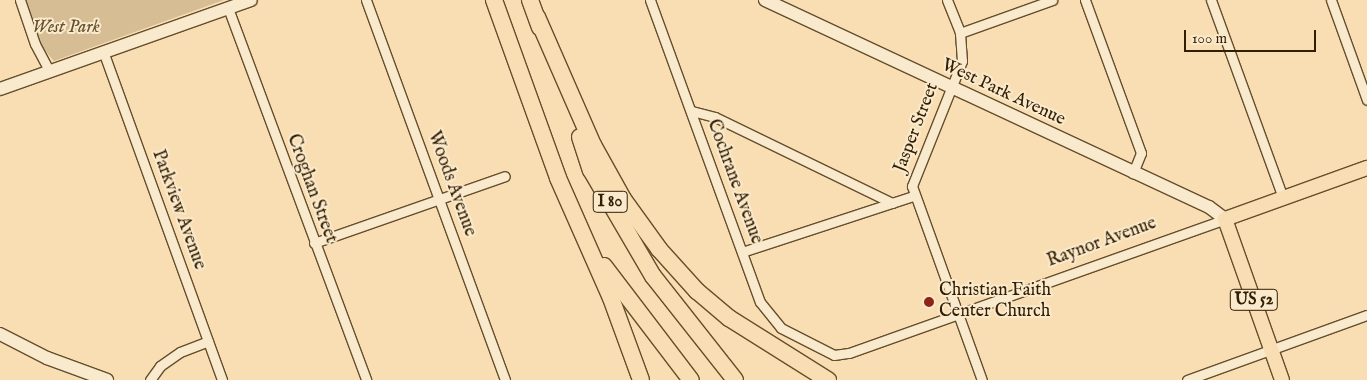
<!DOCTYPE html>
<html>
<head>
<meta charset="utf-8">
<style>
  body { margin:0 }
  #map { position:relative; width:1367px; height:380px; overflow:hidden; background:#f8deb2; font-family:"IM FELL English",serif }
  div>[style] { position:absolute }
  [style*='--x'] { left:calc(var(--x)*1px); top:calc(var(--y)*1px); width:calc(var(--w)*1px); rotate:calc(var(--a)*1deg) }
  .green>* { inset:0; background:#d7bd94 }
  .roads { filter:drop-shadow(1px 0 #654e2c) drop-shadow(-1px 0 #654e2c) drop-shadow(0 1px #654e2c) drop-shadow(0 -1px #654e2c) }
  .street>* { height:9px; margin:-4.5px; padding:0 4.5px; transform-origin:4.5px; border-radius:4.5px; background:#faeacd }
  .secondary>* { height:12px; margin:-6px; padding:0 6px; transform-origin:6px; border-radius:6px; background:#faeacd }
  .primary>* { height:14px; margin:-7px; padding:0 7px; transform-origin:7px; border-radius:7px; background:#f8deb2 }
  .highway>* { height:16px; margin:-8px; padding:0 8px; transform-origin:8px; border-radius:8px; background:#f8deb2 }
  .dots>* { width:14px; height:14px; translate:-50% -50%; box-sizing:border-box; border:2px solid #faeacd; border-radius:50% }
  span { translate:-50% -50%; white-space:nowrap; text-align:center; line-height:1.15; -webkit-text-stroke:4px #faeacd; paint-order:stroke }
  .shield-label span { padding:1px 4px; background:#faeacd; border:1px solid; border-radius:4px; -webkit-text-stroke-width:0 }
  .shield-label { font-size:16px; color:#341e00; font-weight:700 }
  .park-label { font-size:18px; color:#654e2c; font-style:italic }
  .street-label { font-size:18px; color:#341e00 }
  .poi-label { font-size:18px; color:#341e00 }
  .left { translate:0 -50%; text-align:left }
  .scale { position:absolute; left:1184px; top:30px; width:132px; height:22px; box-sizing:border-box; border:2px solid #341e00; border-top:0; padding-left:6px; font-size:15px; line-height:18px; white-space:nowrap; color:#341e00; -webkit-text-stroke:4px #faeacd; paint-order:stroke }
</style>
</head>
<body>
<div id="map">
  <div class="green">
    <div style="clip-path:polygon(25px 0,224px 0,54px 61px,42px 47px)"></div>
  </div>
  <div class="roads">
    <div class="street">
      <div style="--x:20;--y:0;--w:46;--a:71.2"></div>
      <div style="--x:35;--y:44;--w:30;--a:62"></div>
      <div style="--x:366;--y:0;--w:405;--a:69.9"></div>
      <div style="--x:650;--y:0;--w:321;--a:70"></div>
      <div style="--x:760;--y:302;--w:33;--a:51"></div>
      <div style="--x:781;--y:328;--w:59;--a:27"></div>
      <div style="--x:834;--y:355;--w:15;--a:-8"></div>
      <div style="--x:849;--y:353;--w:399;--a:-19.6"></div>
      <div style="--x:947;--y:0;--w:35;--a:68"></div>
      <div style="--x:960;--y:33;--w:28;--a:86"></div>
      <div style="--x:962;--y:61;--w:135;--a:111.8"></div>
      <div style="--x:912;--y:186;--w:206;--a:70.2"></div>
      <div style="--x:1085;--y:0;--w:163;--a:69.9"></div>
      <div style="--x:1141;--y:153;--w:22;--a:112"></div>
      <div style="--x:1211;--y:0;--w:211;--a:70"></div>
      <div style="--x:1331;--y:0;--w:106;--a:70.2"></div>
      <div style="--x:228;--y:8;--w:397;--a:69.6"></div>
      <div style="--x:960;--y:33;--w:98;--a:-19.7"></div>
      <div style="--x:103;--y:51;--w:350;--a:70.1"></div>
      <div style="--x:692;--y:111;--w:24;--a:15"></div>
      <div style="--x:715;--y:117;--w:197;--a:25.9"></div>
      <div style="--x:314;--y:243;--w:202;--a:-19.3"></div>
      <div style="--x:742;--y:252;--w:180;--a:-18.1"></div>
      <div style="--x:150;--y:380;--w:17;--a:-54"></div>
      <div style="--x:160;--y:366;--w:24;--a:-35"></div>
      <div style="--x:180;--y:352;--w:30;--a:-21"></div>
      <div style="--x:1187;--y:380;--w:191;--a:-19.9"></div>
    </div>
    <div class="secondary">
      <div style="--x:765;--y:0;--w:490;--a:25"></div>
      <div style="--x:1209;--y:207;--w:20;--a:37"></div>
      <div style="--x:0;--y:89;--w:266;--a:-19.5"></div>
      <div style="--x:0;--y:334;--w:53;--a:27.1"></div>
      <div style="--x:47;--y:358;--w:64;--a:20.1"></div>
    </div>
    <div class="primary">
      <div style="--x:1282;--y:380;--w:171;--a:-109.5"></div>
      <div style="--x:1225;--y:219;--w:151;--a:-19.8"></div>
    </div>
    <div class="highway">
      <div style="--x:494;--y:0;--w:189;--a:70.2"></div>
      <div style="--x:558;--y:178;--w:131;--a:66.2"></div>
      <div style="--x:611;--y:298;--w:87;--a:69.9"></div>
      <div style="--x:530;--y:0;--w:29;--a:70"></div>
      <div style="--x:537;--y:17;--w:140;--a:66.4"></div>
      <div style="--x:593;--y:145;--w:62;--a:60.9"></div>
      <div style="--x:623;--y:199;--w:62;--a:54.2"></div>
      <div style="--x:659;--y:249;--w:57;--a:47.9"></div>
      <div style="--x:697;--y:291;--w:42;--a:40.2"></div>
      <div style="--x:729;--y:318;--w:117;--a:32.1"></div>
      <div style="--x:580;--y:137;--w:35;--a:72"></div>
      <div style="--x:591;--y:170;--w:123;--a:59.7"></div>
      <div style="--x:653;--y:276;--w:132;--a:51.7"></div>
      <div style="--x:604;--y:266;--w:143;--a:52.7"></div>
    </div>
  </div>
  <div class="dots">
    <div style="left:929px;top:302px;background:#8f2418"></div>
  </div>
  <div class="shield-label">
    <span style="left:610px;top:202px">I 80</span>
    <span style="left:1254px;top:300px">US 52</span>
  </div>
  <div class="park-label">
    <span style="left:66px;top:28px">West Park</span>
  </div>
  <div class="street-label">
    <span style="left:1003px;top:93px;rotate:25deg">West Park Avenue</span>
    <span style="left:917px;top:128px;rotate:-69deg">Jasper Street</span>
    <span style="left:734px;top:182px;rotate:70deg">Cochrane Avenue</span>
    <span style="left:451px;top:184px;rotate:70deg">Woods Avenue</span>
    <span style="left:311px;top:189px;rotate:70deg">Croghan Street</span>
    <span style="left:178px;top:210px;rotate:70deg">Parkview Avenue</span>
    <span style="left:1102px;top:243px;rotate:-20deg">Raynor Avenue</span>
  </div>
  <div class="poi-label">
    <span class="left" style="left:939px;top:302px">Christian Faith<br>Center Church</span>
  </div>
  <div class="scale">100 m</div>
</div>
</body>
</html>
